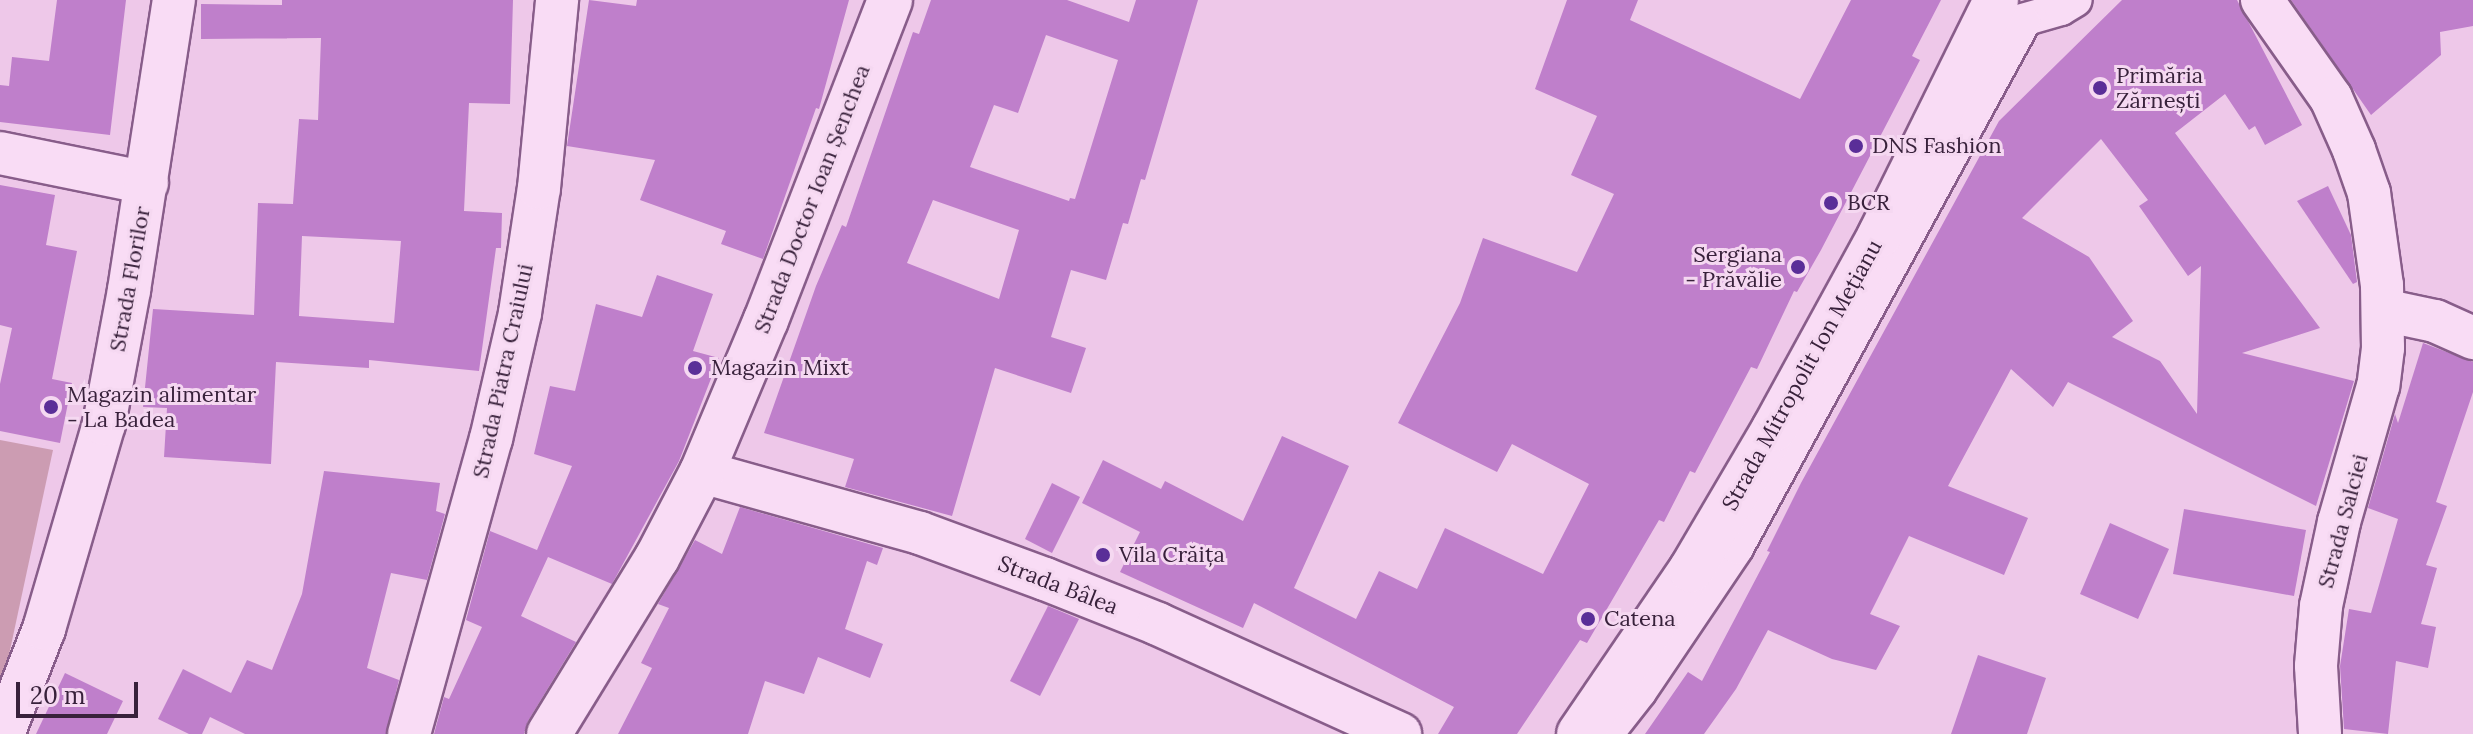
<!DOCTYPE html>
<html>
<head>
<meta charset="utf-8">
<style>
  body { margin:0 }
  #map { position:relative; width:2473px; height:734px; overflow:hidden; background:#eec8e9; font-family:Lora,serif }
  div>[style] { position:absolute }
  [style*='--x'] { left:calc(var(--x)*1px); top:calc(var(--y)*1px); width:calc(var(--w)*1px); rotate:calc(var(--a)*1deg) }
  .green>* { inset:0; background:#cc9cb2 }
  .building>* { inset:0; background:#bf7fcb }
  .roads { filter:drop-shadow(2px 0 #885d8a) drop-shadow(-2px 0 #885d8a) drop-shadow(0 2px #885d8a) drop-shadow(0 -2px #885d8a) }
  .pedestrian>* { height:32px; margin:-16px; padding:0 16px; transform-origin:16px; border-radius:16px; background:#f9dcf5 }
  .minor>* { height:42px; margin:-21px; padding:0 21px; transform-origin:21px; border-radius:21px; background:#f9dcf5 }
  .secondary>* { height:44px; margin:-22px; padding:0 22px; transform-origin:22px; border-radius:22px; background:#f9dcf5 }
  .dots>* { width:22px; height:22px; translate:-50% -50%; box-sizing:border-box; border:4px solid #f5d8f1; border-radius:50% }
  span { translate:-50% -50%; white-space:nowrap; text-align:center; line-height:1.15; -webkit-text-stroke:6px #f5d8f1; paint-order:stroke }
  .poi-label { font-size:22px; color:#38213b }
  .left { translate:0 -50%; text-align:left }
  .right { translate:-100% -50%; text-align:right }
  .street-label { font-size:22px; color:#38213b }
  .scale { position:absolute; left:16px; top:682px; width:122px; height:36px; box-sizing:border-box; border:4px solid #38213b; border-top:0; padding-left:10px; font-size:24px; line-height:28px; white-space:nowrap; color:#38213b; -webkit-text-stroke:6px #f5d8f1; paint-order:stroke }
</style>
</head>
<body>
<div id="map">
  <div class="green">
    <div style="clip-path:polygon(0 440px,53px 450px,4px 678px,0 683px)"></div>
  </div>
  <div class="building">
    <div style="clip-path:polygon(57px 0,126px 0,110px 135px,0 122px,0 85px,9px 86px,12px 57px,49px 61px)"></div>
    <div style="clip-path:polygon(evenodd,282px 0,513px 0,510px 104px,469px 103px,464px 211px,502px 213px,501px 248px,496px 248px,479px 371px,369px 360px,369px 368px,276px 362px,271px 464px,164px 457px,167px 408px,143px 407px,153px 309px,254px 315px,258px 203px,293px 204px,299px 119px,318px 120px,321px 38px,201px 39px,201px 4px,282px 5px,282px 0,302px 236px,401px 241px,394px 323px,299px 316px,302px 236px)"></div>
    <div style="clip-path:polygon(589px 0,636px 6px,637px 0,849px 0,819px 109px,816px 108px,763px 259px,721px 244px,726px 231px,640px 200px,655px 160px,567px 146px)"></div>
    <div style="clip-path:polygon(evenodd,931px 0,1067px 0,1129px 22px,1136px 0,1198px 0,1145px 180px,1141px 179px,1128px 224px,1123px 223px,1106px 280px,1071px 270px,1051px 337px,1086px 348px,1071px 393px,995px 368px,952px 516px,845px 487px,854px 459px,764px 433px,816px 286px,842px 225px,846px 227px,913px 32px,919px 34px,931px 0,1046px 35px,1118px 60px,1075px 199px,1070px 198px,1069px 201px,970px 167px,994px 105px,1018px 113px,1046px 35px,931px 0,933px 200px,1019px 230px,999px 299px,907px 263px,933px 200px)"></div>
    <div style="clip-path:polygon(1567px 0,1638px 0,1630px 20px,1800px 99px,1851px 0,1941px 0,1912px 56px,1920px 60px,1821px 250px,1797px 292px,1794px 291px,1757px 369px,1751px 367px,1695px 473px,1690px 471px,1664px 522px,1659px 520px,1587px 643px,1580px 640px,1517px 734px,1438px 734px,1454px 707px,1254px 603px,1243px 628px,1120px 572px,1140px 532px,1082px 503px,1103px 460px,1161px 489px,1165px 481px,1243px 521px,1282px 436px,1349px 466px,1294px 588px,1356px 619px,1379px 571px,1417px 589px,1445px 528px,1543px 574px,1589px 484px,1512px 444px,1497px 472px,1398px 423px,1460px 303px,1483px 238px,1577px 272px,1614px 194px,1571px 175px,1597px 116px,1535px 89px)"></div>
    <div style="clip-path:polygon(evenodd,2122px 0,2237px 0,2302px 125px,2265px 145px,2255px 126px,2249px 130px,2225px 94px,2175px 133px,2320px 328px,2242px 353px,2354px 381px,2316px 506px,2068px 382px,2053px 407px,2011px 369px,1948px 486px,2028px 518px,2004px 575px,1909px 536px,1870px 614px,1900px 626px,1876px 670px,1832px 659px,1768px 630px,1736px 689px,1704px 734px,1645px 734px,1688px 672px,1702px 681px,1770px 552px,1767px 551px,1801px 483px,1999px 121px,2122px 0,2101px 139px,2148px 200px,2139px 206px,2188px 276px,2201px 266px,2197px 414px,2160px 361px,2112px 337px,2133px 321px,2089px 257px,2022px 218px,2101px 139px)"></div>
    <div style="clip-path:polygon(2291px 0,2473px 0,2473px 26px,2440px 32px,2441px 55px,2371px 115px)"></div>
    <div style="clip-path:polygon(0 185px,55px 195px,46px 245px,77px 251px,52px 379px,72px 383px,60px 443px,0 431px,0 384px,12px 328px,0 325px)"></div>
    <div style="clip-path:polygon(2328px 186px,2351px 235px,2357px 282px,2353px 284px,2297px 201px)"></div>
    <div style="clip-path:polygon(657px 275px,713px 294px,693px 351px,719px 358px,679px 461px,612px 584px,548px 557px,521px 616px,576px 642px,528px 721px,524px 734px,434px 734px,444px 697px,449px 699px,482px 627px,466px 620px,490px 531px,537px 550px,572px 466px,534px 454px,550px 386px,575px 391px,596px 304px,642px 317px)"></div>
    <div style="clip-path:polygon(2423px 343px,2473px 362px,2473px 392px,2436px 502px,2447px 506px,2426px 565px,2437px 568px,2421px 624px,2436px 627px,2428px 668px,2396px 661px,2388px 734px,2344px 729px,2340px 666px,2349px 609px,2371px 613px,2398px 519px,2368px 508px,2395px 414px,2398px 423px)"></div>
    <div style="clip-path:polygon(324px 471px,440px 483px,436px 511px,445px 514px,427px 580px,391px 573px,367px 668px,399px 680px,386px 734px,245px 734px,210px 717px,202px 734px,189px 734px,158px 719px,183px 669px,231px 693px,247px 660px,272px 670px,302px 594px)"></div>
    <div style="clip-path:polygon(1052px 483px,1080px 497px,1052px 553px,1025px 539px)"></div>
    <div style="clip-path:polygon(740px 507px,883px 548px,877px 565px,867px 561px,845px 629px,883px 644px,870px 678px,818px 657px,804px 694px,765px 681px,748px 734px,618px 734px,652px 668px,641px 663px,669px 608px,658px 604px,695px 540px,722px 554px)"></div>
    <div style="clip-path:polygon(2184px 509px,2306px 530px,2294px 596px,2173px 574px)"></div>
    <div style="clip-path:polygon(2110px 523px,2169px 549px,2138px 619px,2080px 594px)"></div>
    <div style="clip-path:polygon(1048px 606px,1079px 619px,1040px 696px,1010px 681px)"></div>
    <div style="clip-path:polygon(1978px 655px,2046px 678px,2027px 734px,1951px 734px)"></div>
    <div style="clip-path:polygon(65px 673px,123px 701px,107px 734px,36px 734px)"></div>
  </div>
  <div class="roads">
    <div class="pedestrian">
      <div style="--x:2005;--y:25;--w:58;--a:-15.9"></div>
      <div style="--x:2061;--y:9;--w:17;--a:-31"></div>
      <div style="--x:1607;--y:734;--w:53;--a:-51.8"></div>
      <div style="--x:1640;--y:692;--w:174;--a:-56"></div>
      <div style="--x:1737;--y:548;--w:599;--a:-61.38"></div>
    </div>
    <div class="minor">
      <div style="--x:2262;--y:0;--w:120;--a:54.9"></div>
      <div style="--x:2331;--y:98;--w:57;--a:66.1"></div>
      <div style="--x:2354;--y:150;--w:46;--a:70.8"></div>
      <div style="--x:2369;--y:193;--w:93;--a:82"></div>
      <div style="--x:2382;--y:285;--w:63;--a:89.1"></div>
      <div style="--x:2383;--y:348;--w:38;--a:97"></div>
      <div style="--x:2378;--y:386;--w:141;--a:106"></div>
      <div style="--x:2339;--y:522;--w:86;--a:102.1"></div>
      <div style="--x:2321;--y:606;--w:60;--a:94.8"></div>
      <div style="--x:2316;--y:666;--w:68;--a:86.6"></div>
      <div style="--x:0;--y:153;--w:150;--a:11.5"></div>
      <div style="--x:2383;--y:310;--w:53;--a:11.9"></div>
      <div style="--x:2435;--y:321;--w:42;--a:24.1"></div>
      <div style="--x:702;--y:472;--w:226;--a:15.6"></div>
      <div style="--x:920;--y:533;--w:133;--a:20.2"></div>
      <div style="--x:1045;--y:579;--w:122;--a:21.7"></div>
      <div style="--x:1158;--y:624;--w:266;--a:24.4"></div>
      <div style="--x:3;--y:734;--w:113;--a:-68.7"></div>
      <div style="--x:44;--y:629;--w:214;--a:-73.7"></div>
      <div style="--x:104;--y:424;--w:136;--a:-79.4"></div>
      <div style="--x:129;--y:290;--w:293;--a:-81.2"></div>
      <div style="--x:409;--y:734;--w:306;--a:-74.5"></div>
      <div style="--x:491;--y:439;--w:129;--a:-77"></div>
      <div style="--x:520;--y:313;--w:126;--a:-81.4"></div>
      <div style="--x:539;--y:188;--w:189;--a:-84.5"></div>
    </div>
    <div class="secondary">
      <div style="--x:549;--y:734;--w:206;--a:-58.5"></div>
      <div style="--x:657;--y:558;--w:97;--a:-62.4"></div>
      <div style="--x:702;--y:472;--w:165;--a:-67.2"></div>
      <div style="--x:766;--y:320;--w:343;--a:-68.8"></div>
      <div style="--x:1579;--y:734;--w:199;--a:-55.7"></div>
      <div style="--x:1691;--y:570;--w:164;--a:-59.5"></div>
      <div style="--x:1774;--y:429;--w:221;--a:-61.3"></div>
      <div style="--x:1880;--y:235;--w:262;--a:-63.7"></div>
    </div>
  </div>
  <div class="dots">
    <div style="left:2100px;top:88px;background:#5a2e98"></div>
    <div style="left:1856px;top:146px;background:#5a2e98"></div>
    <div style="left:1831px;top:203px;background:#5a2e98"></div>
    <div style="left:1798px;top:267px;background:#5a2e98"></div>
    <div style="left:695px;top:368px;background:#5a2e98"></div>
    <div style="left:51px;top:407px;background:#5a2e98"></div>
    <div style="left:1103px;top:555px;background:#5a2e98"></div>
    <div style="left:1588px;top:619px;background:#5a2e98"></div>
  </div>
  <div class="poi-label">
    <span class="left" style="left:2116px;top:88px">Primăria<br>Zărnești</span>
    <span class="left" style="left:1872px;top:146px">DNS Fashion</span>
    <span class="left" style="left:1847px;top:203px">BCR</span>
    <span class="right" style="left:1782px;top:267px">Sergiana<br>- Prăvălie</span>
    <span class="left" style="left:711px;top:368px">Magazin Mixt</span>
    <span class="left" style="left:67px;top:407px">Magazin alimentar<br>- La Badea</span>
    <span class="left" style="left:1119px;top:555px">Vila Crăița</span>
    <span class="left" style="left:1604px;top:619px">Catena</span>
  </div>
  <div class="street-label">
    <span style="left:812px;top:199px;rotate:-69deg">Strada Doctor Ioan Șenchea</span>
    <span style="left:130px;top:279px;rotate:-80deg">Strada Florilor</span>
    <span style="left:503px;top:371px;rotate:-78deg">Strada Piatra Craiului</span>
    <span style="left:1802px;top:375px;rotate:-61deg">Strada Mitropolit Ion Mețianu</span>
    <span style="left:2343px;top:521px;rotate:-75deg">Strada Salciei</span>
    <span style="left:1058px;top:585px;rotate:21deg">Strada Bâlea</span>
  </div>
  <div class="scale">20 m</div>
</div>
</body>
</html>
